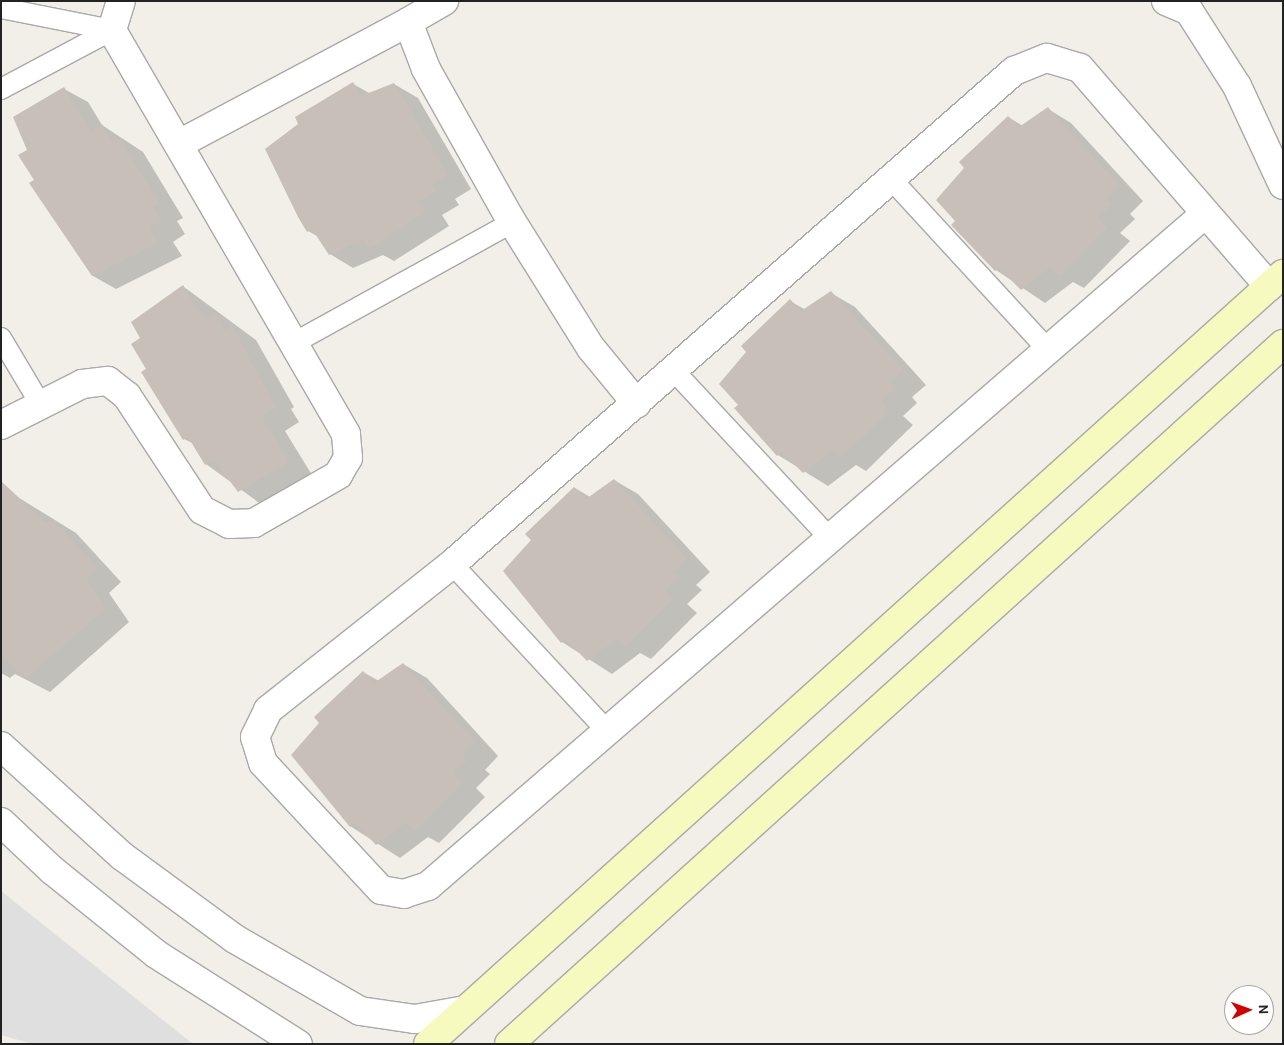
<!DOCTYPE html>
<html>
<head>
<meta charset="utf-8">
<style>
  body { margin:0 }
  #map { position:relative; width:1284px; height:1045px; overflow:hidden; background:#f2efe9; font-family:Karla,sans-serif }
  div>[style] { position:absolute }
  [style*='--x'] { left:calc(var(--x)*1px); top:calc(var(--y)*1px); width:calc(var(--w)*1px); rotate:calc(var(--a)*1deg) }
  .residential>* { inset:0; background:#e0dfdf }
  .shadow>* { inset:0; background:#0003 }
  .building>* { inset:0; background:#c7bfb8 }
  .roads { filter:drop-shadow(1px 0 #a9a9a9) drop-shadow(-1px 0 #a9a9a9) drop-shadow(0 1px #a9a9a9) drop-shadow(0 -1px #a9a9a9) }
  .lane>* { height:20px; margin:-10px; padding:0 10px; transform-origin:10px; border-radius:10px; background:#fff }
  .street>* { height:28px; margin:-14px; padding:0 14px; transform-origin:14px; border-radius:14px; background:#fff }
  .secondary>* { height:28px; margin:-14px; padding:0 14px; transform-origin:14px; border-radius:14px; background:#f7fabf }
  span { translate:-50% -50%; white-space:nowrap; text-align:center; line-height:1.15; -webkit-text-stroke:4.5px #fff; paint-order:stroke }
  .frame { position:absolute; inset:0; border:2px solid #222; pointer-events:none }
  .north { position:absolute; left:1224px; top:985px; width:50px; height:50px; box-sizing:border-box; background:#fff; border:1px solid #a7a7a7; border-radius:50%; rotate:88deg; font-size:14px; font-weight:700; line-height:20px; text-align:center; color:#222 }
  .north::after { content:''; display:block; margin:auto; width:18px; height:22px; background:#d40000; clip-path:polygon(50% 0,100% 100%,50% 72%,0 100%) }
</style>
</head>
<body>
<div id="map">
  <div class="residential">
    <div style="clip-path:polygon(1px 891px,193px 1044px,32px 1044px,1px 1035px)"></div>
  </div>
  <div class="shadow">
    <div style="clip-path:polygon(353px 84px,371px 94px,394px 84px,418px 98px,471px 189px,455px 199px,459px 205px,442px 215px,449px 226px,394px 261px,383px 255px,353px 268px,330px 254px,319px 237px,308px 231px)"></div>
    <div style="clip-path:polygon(64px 89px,88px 102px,102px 125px,143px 152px,183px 218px,177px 221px,185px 234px,173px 242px,182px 256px,116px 289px,93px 276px,35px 181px,29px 150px)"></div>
    <div style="clip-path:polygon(1048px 109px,1071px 123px,1143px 201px,1130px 214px,1135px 219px,1120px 233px,1130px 241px,1084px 288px,1073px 282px,1045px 303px,996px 270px,956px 221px,1008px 117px,1023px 126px)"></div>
    <div style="clip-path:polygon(184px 287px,256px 340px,294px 407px,291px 409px,299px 422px,285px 431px,312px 475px,262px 505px,206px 464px,194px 444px,184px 439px,148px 369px,142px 339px)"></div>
    <div style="clip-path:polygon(831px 293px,855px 307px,926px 385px,912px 397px,917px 403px,903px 416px,913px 425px,866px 471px,856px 465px,828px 486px,778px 455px,740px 405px,790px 301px,806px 310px)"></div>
    <div style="clip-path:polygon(614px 480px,638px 494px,710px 572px,696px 585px,702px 590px,687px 604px,697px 613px,651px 659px,640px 653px,612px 674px,562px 642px,532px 540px,575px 488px,590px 497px)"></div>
    <div style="clip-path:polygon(16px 496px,76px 533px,121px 582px,109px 593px,129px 622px,50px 692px,15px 674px,10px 678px,1px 673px,1px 509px)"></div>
    <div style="clip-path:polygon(403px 664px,427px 678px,498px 756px,485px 770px,490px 774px,476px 788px,485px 797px,439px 843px,428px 837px,400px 858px,350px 826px,363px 672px,379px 681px)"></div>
  </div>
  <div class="building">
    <div style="clip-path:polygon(353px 82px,361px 96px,394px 83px,448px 175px,432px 185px,437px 191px,419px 201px,426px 212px,370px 249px,363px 240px,329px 255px,312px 229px,307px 232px,298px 217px,265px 149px,298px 124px,295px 117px)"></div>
    <div style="clip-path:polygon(64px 87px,91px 132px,102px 124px,112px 141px,119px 137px,160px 204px,154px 207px,162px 220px,150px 228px,159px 243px,92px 276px,29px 183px,34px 180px,18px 155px,27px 150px,13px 117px)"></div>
    <div style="clip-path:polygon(1048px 107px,1120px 186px,1107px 200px,1112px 205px,1097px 218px,1107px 227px,1060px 276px,1050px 268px,1021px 290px,999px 268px,995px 271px,951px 225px,955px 221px,936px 200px,964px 168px,959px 162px,1008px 116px,1019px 127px)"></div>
    <div style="clip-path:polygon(183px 285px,204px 320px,215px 312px,225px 330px,232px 325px,276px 408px,262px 417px,289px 462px,238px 492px,214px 460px,205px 465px,188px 437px,183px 440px,141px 372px,146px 369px,131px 344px,140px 338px,131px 322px)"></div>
    <div style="clip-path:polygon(831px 291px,903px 370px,890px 383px,895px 389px,881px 402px,890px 411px,841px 458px,834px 451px,803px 473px,782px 452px,777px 456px,734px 408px,738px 405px,719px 384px,746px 352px,741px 346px,790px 299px,801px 311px)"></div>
    <div style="clip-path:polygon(614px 479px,687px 558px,674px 571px,679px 576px,665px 590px,674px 598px,626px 646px,618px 638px,587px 661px,566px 639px,561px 643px,503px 571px,531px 540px,525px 534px,574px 487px,586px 499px)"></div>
    <div style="clip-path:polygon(1px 481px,46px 523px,52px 518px,98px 568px,86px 579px,106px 608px,26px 679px,1px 654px)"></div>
    <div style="clip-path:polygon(403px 663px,475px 742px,462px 755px,468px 760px,453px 773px,462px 783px,415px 831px,406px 823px,376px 845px,355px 823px,350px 827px,291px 755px,319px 723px,314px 717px,363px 671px,374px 683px)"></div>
  </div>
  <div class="roads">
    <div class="lane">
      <div style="--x:1;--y:8;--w:113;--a:11.2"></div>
      <div style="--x:1;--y:89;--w:126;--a:-28"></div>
      <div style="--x:891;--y:179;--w:232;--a:47.4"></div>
      <div style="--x:1;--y:338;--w:78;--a:59.2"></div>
      <div style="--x:294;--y:343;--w:250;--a:-28.9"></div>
      <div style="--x:674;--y:371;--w:226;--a:47"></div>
      <div style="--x:452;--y:564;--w:226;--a:47.1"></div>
    </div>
    <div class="street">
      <div style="--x:1166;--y:1;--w:25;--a:23"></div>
      <div style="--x:1189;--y:11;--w:89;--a:57.4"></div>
      <div style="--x:1237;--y:86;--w:109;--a:65.1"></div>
      <div style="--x:408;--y:22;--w:42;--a:-30.3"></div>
      <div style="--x:179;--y:144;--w:259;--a:-28"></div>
      <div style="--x:408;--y:22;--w:50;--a:69"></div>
      <div style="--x:426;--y:69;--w:170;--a:60.7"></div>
      <div style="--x:509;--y:217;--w:155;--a:58"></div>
      <div style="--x:591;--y:348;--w:72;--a:50.6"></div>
      <div style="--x:1205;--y:214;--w:1027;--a:139.14"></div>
      <div style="--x:428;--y:886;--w:25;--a:162"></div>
      <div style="--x:404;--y:894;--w:23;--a:-170"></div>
      <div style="--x:381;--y:890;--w:173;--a:-132.9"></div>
      <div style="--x:263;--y:763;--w:27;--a:-107"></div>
      <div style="--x:255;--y:737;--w:30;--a:-64"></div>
      <div style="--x:268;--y:710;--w:235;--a:-38.4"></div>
      <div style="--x:452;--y:564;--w:748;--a:-41.26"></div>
      <div style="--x:1014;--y:71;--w:35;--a:-22"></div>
      <div style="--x:1047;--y:58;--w:34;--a:17"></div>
      <div style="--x:1080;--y:68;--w:289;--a:49.1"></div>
      <div style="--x:1;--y:425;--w:91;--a:-26.8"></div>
      <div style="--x:82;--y:384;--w:26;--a:-7"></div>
      <div style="--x:108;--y:381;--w:24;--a:38"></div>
      <div style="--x:127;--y:396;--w:136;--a:56.7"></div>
      <div style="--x:202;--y:510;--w:30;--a:27"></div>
      <div style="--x:229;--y:524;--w:25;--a:-2"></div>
      <div style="--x:254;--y:523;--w:97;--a:-29.7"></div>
      <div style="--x:338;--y:475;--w:20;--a:-60"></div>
      <div style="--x:348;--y:458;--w:24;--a:-95"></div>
      <div style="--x:346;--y:434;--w:467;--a:-120.1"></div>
      <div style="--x:112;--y:30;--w:30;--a:-73"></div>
      <div style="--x:1;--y:746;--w:164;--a:42.3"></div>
      <div style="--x:122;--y:856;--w:140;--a:36.3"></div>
      <div style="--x:235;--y:939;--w:144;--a:29.9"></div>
      <div style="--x:360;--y:1011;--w:56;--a:8.3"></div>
      <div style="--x:415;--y:1019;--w:51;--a:-10.2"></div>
      <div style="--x:1;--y:822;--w:70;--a:43.3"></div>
      <div style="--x:52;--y:870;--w:134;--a:38.9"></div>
      <div style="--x:156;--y:954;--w:168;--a:32.4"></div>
    </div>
    <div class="secondary">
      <div style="--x:428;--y:1044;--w:1151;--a:-42.01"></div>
      <div style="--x:509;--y:1044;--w:1044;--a:-42.13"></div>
    </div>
  </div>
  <div class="frame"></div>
  <div class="north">N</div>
</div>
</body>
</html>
